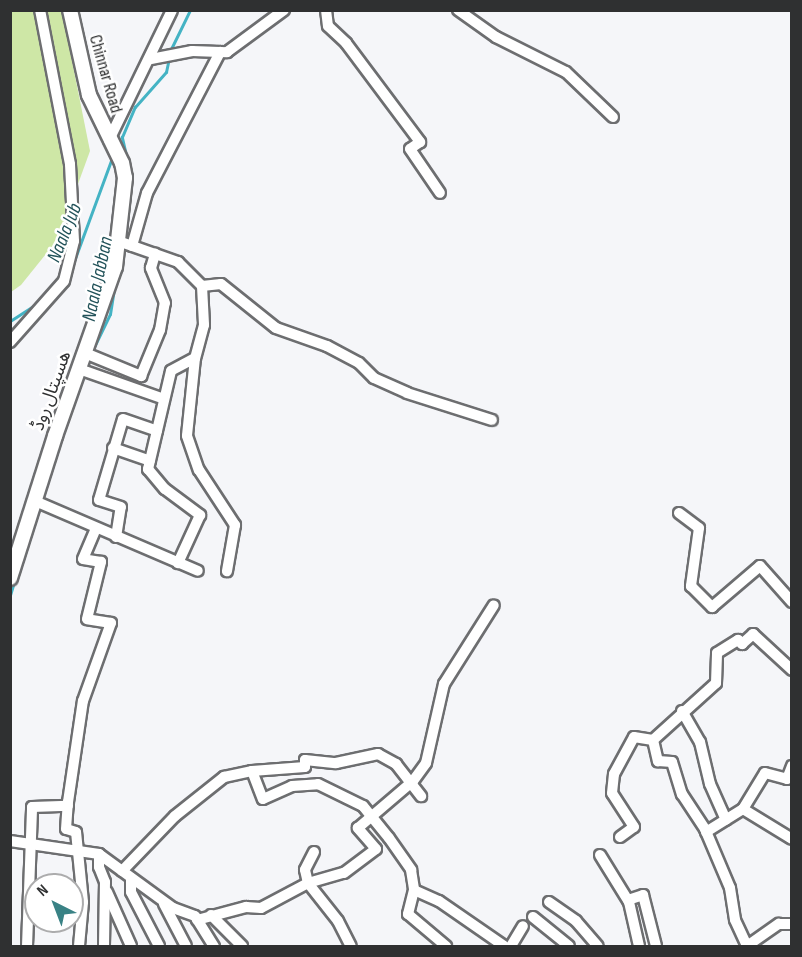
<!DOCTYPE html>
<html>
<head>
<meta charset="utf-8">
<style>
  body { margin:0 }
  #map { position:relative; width:802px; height:957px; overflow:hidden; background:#f5f6f9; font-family:"Sofia Sans Condensed","Noto Sans Arabic",sans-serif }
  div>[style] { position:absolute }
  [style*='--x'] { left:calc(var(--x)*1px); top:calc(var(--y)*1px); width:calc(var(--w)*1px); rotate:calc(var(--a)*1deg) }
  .green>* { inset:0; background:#cee7a6 }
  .stream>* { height:3px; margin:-1.5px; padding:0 1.5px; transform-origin:1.5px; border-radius:1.5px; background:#44b3c4 }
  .roads { filter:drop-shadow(2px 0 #6d6e70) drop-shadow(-2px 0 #6d6e70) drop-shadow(0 2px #6d6e70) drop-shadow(0 -2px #6d6e70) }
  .minor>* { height:10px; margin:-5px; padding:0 5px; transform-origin:5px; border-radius:5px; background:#fff }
  .major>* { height:14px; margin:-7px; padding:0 7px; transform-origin:7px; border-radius:7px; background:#fff }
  span { translate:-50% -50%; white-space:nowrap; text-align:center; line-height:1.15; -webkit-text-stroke:5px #fff; paint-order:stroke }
  .street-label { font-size:18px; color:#2f3031 }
  .water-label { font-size:20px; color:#225259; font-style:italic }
  .frame { position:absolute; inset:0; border:12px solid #2f3031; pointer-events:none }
  .north { position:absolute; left:24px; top:873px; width:60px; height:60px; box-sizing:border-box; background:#fff; border:2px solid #acacad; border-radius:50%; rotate:318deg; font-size:16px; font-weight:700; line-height:24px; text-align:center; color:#2f3031 }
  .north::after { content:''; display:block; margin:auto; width:21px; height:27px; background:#398285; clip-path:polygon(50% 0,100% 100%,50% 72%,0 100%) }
</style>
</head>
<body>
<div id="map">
  <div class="green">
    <div style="clip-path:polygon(11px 11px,62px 11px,90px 151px,58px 239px,21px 285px,11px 292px)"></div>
  </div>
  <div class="stream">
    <div style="--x:170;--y:51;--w:46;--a:-64"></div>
    <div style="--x:129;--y:168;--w:32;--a:-103"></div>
    <div style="--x:122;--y:137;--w:33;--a:-67"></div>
    <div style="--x:135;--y:107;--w:47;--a:-48.5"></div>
    <div style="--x:166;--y:72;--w:14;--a:-78"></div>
    <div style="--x:74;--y:261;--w:113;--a:-69.8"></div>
    <div style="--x:10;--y:321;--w:35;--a:-33"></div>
    <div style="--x:92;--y:351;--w:41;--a:-64.1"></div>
    <div style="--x:110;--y:314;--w:30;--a:-81"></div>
    <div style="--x:10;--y:595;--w:14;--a:-73"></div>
  </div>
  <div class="roads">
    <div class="minor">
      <div style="--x:326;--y:10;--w:16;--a:83"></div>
      <div style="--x:328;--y:26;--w:25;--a:43"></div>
      <div style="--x:346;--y:43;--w:124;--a:53.2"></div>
      <div style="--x:420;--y:142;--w:12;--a:145"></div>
      <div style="--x:410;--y:149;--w:53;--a:55.7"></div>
      <div style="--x:458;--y:10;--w:47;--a:35.4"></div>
      <div style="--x:496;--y:37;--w:78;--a:26.6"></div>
      <div style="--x:566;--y:72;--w:65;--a:43.8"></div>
      <div style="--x:151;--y:59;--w:42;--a:-11"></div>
      <div style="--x:192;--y:51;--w:35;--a:2"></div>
      <div style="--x:227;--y:52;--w:71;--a:-36.4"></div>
      <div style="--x:109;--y:140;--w:144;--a:-64.1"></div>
      <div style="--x:118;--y:241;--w:64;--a:19.3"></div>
      <div style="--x:178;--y:262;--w:34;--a:45"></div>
      <div style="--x:202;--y:286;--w:39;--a:87"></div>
      <div style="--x:204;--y:325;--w:34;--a:105"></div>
      <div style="--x:195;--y:358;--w:27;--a:152"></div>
      <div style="--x:171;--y:371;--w:101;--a:103.2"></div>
      <div style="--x:148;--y:469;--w:26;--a:50"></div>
      <div style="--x:165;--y:489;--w:44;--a:36.6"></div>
      <div style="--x:200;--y:515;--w:53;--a:114.6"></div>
      <div style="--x:132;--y:246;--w:55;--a:-74.2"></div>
      <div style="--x:147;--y:193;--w:159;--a:-62.6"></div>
      <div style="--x:202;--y:286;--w:19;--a:-6"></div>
      <div style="--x:221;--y:284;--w:70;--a:38.7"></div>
      <div style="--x:276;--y:328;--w:54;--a:19.4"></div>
      <div style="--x:327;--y:346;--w:36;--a:28"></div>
      <div style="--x:359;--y:363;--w:21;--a:45"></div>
      <div style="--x:374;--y:378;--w:36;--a:24"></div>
      <div style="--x:407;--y:393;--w:89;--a:17.6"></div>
      <div style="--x:10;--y:342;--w:81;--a:-48.5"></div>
      <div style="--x:64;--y:281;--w:41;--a:-76"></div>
      <div style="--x:74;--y:241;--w:77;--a:-93"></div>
      <div style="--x:70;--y:164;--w:157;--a:-101"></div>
      <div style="--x:85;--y:353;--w:61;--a:22.3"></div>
      <div style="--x:141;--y:376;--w:50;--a:-67.6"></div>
      <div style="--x:160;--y:330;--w:27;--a:-80"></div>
      <div style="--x:165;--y:303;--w:38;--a:-112"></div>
      <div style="--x:151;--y:268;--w:15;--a:-74"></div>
      <div style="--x:195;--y:358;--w:78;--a:95.9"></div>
      <div style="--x:187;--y:436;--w:36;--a:71"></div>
      <div style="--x:199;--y:470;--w:66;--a:56.8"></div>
      <div style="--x:235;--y:525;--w:47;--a:99.9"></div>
      <div style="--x:79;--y:369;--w:90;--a:19.4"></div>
      <div style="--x:113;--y:448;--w:39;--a:19"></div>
      <div style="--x:35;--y:501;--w:177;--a:23.2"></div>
      <div style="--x:679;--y:513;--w:25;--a:37"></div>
      <div style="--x:699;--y:528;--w:59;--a:97.9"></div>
      <div style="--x:691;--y:586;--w:30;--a:45"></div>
      <div style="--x:712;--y:607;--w:63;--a:-40.5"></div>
      <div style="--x:760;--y:566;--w:48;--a:48.4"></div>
      <div style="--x:116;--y:537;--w:30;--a:-81"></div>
      <div style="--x:121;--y:507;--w:23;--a:-162"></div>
      <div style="--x:99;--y:500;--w:84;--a:-73.5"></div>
      <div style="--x:123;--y:419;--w:36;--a:19"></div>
      <div style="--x:682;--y:711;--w:36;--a:60"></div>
      <div style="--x:700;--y:742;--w:43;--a:76.6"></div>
      <div style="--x:710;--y:784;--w:39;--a:66"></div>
      <div style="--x:653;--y:740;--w:85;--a:-42.1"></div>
      <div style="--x:716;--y:683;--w:30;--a:-88"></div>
      <div style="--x:717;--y:653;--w:25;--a:-32"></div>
      <div style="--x:738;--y:640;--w:6;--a:45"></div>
      <div style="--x:742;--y:644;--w:15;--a:-42"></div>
      <div style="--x:753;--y:634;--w:53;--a:42.7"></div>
      <div style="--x:252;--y:771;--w:53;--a:-4.3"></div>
      <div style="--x:305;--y:767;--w:7;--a:-90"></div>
      <div style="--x:305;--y:760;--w:31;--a:6"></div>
      <div style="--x:336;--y:763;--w:43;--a:-12.1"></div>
      <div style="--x:378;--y:754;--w:21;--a:29"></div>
      <div style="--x:396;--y:764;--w:41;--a:52"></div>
      <div style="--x:743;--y:809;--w:42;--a:-58.6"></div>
      <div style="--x:765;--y:773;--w:23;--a:15"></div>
      <div style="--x:787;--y:779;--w:14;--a:-69"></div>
      <div style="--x:706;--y:832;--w:44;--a:-31.9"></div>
      <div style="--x:743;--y:809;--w:57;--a:31.5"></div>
      <div style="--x:620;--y:837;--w:17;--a:-36"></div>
      <div style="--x:634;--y:827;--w:40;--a:-122.9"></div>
      <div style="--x:612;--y:793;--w:19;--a:-84"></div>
      <div style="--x:614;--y:774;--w:42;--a:-61.6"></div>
      <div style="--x:634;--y:737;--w:19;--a:9"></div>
      <div style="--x:653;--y:740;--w:22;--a:77"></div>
      <div style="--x:658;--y:761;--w:14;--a:4"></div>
      <div style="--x:672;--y:762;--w:34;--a:73"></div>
      <div style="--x:682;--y:794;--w:42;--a:56.7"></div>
      <div style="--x:705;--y:829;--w:64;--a:67"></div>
      <div style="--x:730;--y:888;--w:32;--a:81"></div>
      <div style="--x:735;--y:920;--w:29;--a:65"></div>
      <div style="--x:10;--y:841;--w:90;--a:8.3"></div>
      <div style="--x:99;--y:854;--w:92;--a:36.1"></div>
      <div style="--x:173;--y:908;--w:23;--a:20"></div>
      <div style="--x:195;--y:916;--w:36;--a:58"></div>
      <div style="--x:314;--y:852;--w:20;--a:117"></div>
      <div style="--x:305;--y:870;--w:13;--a:77"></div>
      <div style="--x:308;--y:883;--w:48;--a:51.7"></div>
      <div style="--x:338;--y:921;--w:28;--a:63"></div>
      <div style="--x:99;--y:854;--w:13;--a:90"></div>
      <div style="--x:99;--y:867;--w:16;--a:68"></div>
      <div style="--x:105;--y:882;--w:64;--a:90.9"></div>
      <div style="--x:600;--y:855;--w:55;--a:58.3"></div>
      <div style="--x:629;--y:902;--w:45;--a:77.2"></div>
      <div style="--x:122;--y:871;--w:76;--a:-46.1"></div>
      <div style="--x:175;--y:816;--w:63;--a:-38.5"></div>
      <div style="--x:224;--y:777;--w:29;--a:-12"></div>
      <div style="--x:252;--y:771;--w:30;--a:69"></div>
      <div style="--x:263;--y:799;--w:32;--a:-24"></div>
      <div style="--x:292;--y:786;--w:26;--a:-4"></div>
      <div style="--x:318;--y:784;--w:50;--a:26.1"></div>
      <div style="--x:363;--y:806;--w:41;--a:50.9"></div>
      <div style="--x:389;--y:838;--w:39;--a:55"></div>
      <div style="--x:411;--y:870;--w:20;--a:81"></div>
      <div style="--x:414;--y:890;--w:25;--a:104"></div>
      <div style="--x:408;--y:914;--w:50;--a:40.1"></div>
      <div style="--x:131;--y:878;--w:14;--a:90"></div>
      <div style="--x:131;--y:892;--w:61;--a:62.6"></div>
      <div style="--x:414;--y:890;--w:27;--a:24"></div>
      <div style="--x:439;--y:901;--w:79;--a:34.7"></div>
      <div style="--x:107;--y:892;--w:59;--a:66"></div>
      <div style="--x:628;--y:900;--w:16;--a:-18"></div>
      <div style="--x:643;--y:895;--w:53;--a:75.7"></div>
      <div style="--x:549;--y:902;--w:33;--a:35"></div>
      <div style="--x:576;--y:921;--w:33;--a:49"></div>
      <div style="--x:164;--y:904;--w:47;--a:62.4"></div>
      <div style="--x:211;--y:915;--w:44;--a:45"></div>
      <div style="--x:533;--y:917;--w:46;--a:38.9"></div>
      <div style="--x:197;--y:920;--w:51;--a:-14.9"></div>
      <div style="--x:246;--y:907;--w:15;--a:4"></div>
      <div style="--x:261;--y:908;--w:53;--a:-28"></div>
      <div style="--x:308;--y:883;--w:37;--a:-16"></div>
      <div style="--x:344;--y:873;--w:40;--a:-37"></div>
      <div style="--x:376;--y:849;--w:28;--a:-131"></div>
      <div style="--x:358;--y:828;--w:72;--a:-40.5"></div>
      <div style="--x:413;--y:781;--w:22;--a:-54"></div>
      <div style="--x:426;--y:763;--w:81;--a:-77.2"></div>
      <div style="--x:444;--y:684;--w:93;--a:-57.7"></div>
      <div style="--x:27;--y:946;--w:139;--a:-87.9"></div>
      <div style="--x:32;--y:807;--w:36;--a:-2"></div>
      <div style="--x:79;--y:946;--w:44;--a:-84.8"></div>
      <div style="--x:83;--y:902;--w:70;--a:-95.7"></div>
      <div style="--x:76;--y:832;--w:10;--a:-163"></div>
      <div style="--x:66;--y:829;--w:27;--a:-86"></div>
      <div style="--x:68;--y:802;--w:102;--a:-81.6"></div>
      <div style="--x:83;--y:701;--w:83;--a:-70.3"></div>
      <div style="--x:111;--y:623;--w:24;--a:-171"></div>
      <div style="--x:87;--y:619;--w:59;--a:-76.2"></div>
      <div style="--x:101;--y:562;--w:18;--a:-171"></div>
      <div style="--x:83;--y:559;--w:33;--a:-67"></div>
      <div style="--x:511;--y:946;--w:23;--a:-59"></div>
      <div style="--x:747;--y:946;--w:39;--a:-35"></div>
      <div style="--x:779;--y:924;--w:13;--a:0"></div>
    </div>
    <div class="major">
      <div style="--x:10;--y:578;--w:149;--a:-72.4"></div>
      <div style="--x:55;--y:436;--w:179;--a:-70.5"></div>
      <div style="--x:115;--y:267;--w:90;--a:-83.6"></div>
      <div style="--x:125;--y:178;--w:15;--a:-101"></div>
      <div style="--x:122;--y:163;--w:76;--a:-115.9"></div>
      <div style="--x:89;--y:95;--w:87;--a:-102.6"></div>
    </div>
  </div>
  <div class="street-label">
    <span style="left:105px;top:74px;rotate:74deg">Chinnar Road</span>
    <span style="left:52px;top:391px;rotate:-70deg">ھسپتال روڈ</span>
  </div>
  <div class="water-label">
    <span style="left:65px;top:233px;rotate:-68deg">Naala Jub</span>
    <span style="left:98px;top:279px;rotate:-78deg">Naala Jabban</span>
  </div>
  <div class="frame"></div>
  <div class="north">N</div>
</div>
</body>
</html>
